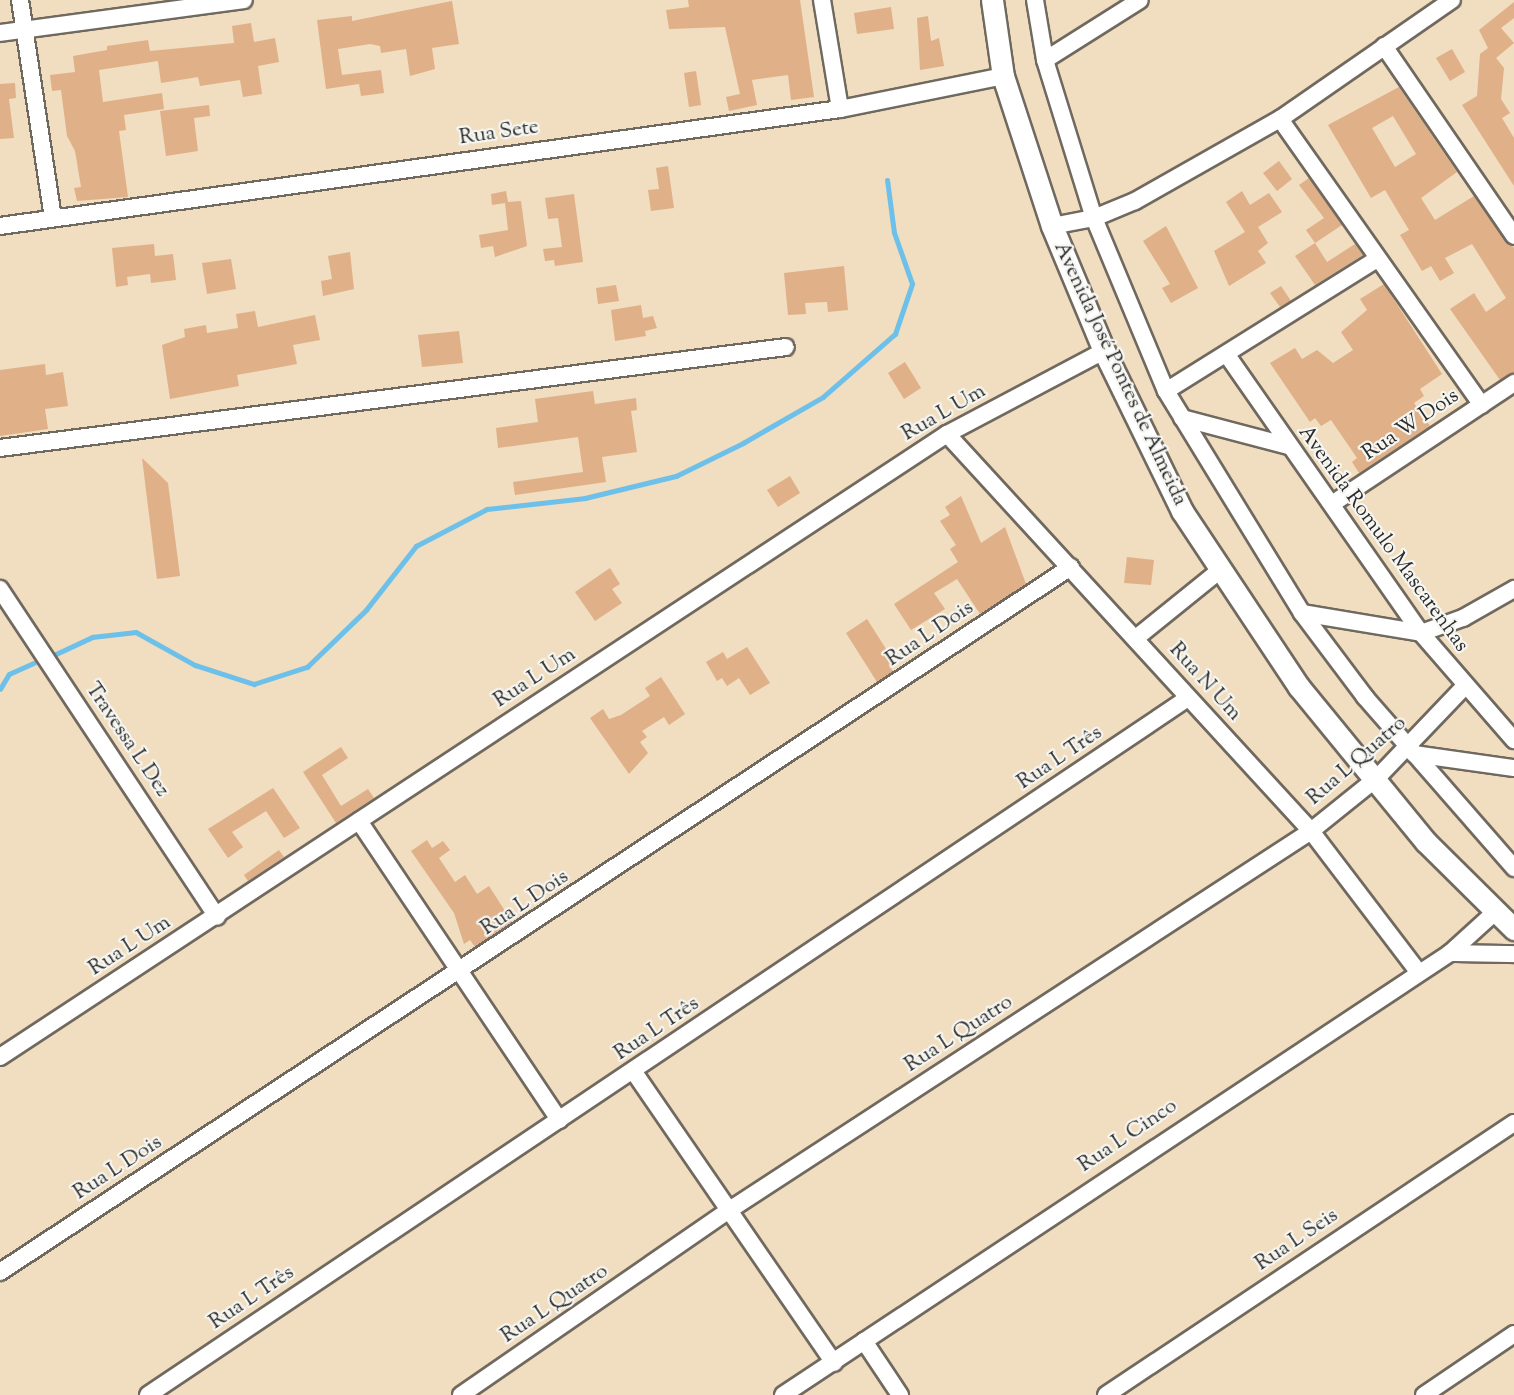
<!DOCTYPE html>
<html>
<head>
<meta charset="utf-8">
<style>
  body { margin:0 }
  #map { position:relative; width:1514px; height:1395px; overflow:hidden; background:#f1ddbf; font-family:"Sorts Mill Goudy",serif }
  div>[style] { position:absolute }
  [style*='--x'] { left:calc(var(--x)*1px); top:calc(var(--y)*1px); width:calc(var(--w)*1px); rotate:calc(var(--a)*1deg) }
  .stream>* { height:4.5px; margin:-2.25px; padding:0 2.25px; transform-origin:2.25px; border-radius:2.25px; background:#6dc0e9 }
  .building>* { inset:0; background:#e0b088 }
  .roads { filter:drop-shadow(2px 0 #70695f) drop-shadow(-2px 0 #70695f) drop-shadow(0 2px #70695f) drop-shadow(0 -2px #70695f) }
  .minor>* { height:16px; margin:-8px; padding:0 8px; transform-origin:8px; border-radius:8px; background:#fff }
  .tertiary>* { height:21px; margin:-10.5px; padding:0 10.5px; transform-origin:10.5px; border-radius:10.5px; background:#fff }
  span { translate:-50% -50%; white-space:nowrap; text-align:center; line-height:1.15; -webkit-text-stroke:4.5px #f6f6f2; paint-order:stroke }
  .street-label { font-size:21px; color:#2b2b2b }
</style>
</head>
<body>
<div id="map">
  <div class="stream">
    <div style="--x:56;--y:654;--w:40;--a:-25"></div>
    <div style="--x:92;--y:637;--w:44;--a:-6.5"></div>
    <div style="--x:136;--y:632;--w:68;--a:29.2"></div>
    <div style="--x:195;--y:665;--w:62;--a:17.9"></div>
    <div style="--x:254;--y:684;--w:56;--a:-17.8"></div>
    <div style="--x:307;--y:667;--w:82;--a:-44"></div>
    <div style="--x:366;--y:610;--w:81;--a:-52"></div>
    <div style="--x:416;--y:546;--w:80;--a:-27.5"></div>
    <div style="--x:487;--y:509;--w:99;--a:-6.4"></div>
    <div style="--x:585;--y:498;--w:94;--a:-13.6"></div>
    <div style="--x:676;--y:476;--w:75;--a:-26.2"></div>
    <div style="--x:743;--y:443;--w:92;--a:-29.9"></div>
    <div style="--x:823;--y:397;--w:96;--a:-41.2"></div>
    <div style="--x:895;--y:334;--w:53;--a:-71.2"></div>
    <div style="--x:912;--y:284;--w:54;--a:-109.4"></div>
    <div style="--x:894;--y:233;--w:53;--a:-97.5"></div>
    <div style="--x:0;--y:689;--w:17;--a:-59"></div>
    <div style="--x:9;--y:674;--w:27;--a:-24"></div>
  </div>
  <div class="building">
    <div style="clip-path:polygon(688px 0,800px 0,814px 97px,791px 100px,788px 75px,752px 80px,757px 105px,729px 111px,726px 97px,740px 94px,725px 27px,669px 29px,666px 10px,689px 7px)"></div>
    <div style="clip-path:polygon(452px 1px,459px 44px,432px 48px,435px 69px,410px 76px,406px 49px,381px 53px,380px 46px,370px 44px,338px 49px,342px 75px,381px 70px,384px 93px,361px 96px,359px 84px,326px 89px,317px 20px,352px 16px,352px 21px)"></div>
    <div style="clip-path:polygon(1514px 2px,1514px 18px,1501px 28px,1514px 43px,1496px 58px,1504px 68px,1501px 99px,1510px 113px,1502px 118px,1514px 138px,1514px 186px,1462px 105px,1477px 96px,1480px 54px,1488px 48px,1479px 30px)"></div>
    <div style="clip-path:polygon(891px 7px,894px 29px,857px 34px,854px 13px)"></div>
    <div style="clip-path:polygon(928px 16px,931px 41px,939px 38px,944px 66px,920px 70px,917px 18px)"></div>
    <div style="clip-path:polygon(251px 23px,254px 42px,275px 38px,279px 62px,258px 66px,262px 94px,243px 97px,240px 80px,200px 86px,198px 77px,161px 83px,158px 61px,99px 70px,103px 102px,162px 93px,164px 109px,124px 115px,126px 130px,119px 131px,128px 197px,77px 201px,74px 188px,81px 187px,75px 151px,67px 136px,61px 90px,52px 91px,50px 75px,75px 72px,73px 56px,107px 50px,107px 46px,148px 40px,150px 51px,234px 43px,232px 26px)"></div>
    <div style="clip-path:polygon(1452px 49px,1465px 72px,1450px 81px,1436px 58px)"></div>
    <div style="clip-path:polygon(696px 71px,701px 105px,689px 107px,684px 73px)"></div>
    <div style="clip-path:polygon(15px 83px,16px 98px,9px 99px,14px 138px,0 139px,0 84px)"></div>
    <div style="clip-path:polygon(evenodd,1399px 87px,1457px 172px,1421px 198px,1435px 220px,1474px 196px,1514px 248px,1514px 373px,1500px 380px,1450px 309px,1474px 293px,1486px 312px,1506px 298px,1472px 244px,1445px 258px,1454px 273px,1440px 281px,1431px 266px,1422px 271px,1400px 235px,1409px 230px,1385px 190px,1371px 198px,1328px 125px,1399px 87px,1393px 116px,1416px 154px,1395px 167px,1372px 128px,1393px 116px)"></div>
    <div style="clip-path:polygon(209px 105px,210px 116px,194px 118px,198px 151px,166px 156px,160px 111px)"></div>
    <div style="clip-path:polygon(1279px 161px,1292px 179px,1277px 191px,1263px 173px)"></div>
    <div style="clip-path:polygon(668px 166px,674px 208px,651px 211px,648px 190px,659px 189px,656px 168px)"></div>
    <div style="clip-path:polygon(1309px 178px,1342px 225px,1315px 243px,1306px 230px,1324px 218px,1299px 185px)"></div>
    <div style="clip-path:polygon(506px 191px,508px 202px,521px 201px,527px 246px,495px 257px,493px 246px,481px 248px,479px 235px,508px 230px,505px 203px,492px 205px,491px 194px)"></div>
    <div style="clip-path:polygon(1242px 191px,1250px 205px,1269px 193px,1282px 212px,1258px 227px,1268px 243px,1258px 251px,1266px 263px,1229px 286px,1214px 251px,1245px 232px,1226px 202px)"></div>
    <div style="clip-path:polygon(574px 194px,583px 262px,555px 266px,554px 260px,545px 261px,543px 249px,562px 247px,558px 218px,548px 219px,545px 198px)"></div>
    <div style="clip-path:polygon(1166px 226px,1198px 288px,1171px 303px,1162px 288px,1170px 284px,1143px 241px)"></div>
    <div style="clip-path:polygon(1315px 243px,1327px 262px,1355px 244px,1363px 255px,1315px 285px,1295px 256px)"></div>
    <div style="clip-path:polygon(154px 244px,155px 256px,173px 254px,176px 280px,151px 283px,150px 274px,127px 277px,128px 285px,116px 287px,112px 248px)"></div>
    <div style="clip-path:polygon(350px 252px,354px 289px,323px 296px,321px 281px,332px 279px,328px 256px)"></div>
    <div style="clip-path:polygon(231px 259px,236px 289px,207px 294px,202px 263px)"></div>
    <div style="clip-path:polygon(844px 266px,848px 310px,828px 312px,827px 302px,805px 303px,806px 314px,788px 315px,784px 273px)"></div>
    <div style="clip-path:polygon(1384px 284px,1442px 374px,1420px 389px,1424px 396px,1414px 403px,1430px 426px,1359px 473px,1352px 462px,1357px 458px,1331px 420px,1321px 426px,1315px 418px,1310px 422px,1270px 363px,1295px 348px,1302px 359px,1317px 350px,1333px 363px,1353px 350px,1341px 332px,1367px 310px,1360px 299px)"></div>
    <div style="clip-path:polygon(616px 285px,619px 301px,598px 304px,596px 288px)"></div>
    <div style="clip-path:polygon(1281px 286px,1291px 301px,1280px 307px,1270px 293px)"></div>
    <div style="clip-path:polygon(641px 305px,643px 318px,653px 316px,657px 328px,645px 331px,646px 336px,615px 341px,611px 310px)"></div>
    <div style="clip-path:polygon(255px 311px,258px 327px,315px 315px,320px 340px,293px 345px,297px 364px,237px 375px,239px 386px,170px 399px,162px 345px,185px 337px,184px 329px,206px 325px,207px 333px,238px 328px,236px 314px)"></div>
    <div style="clip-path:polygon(459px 331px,463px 363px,422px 367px,418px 335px)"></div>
    <div style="clip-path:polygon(905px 362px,921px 388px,904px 399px,888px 373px)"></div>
    <div style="clip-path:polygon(45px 364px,46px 375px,63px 372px,68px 406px,45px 409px,48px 429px,0 436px,0 370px)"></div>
    <div style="clip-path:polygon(593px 391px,595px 404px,636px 398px,637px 410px,631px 411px,637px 452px,602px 457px,606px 482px,515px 495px,513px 482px,583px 472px,578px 437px,498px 448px,496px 428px,538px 422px,535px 399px)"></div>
    <div style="clip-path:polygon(142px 458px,168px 483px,180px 576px,157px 579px)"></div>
    <div style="clip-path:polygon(790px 476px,800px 493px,778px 507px,767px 490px)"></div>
    <div style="clip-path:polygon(961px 496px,981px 543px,1005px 527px,1026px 584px,980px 614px,957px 579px,934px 593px,945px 609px,911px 630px,894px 604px,958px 562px,950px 549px,956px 545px,940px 521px,950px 515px,945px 507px)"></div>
    <div style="clip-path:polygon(1127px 557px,1154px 560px,1151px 585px,1124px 583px)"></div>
    <div style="clip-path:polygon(610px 568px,620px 584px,612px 589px,622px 603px,595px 621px,575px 592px)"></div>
    <div style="clip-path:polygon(867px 619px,895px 663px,890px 666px,893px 672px,877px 682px,846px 633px)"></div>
    <div style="clip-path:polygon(747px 647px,770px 683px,750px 695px,739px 678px,727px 686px,722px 678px,717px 681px,706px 662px,723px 652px,727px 659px)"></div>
    <div style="clip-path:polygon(661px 677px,685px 714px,669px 725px,664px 717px,642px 731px,647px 737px,640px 742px,648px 753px,629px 774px,590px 718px,603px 709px,609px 719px,621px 715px,650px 696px,645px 688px)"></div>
    <div style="clip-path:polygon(341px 747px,348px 758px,322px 775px,341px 806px,368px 789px,374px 798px,336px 823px,303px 772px)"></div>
    <div style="clip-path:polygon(273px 788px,300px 828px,284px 838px,266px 811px,232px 832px,243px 847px,228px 858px,208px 829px)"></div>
    <div style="clip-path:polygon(427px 840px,432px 848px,443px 841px,450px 850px,439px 858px,455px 882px,465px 875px,477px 894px,489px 886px,512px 922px,475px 947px,470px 940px,464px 944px,454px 913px,411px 851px)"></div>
    <div style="clip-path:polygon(279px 850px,284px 857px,248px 881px,244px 875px)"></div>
  </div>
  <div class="roads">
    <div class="minor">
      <div style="--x:20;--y:0;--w:220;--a:81.4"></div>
      <div style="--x:822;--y:0;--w:110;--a:80.6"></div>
      <div style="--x:1035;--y:0;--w:61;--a:80.5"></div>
      <div style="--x:1045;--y:60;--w:165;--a:72.8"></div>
      <div style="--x:1094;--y:218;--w:187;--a:67.4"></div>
      <div style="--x:1166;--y:391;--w:260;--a:58.5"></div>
      <div style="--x:1302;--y:613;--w:105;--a:53.1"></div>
      <div style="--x:1365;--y:697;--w:227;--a:48.9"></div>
      <div style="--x:0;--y:33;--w:246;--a:-7.7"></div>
      <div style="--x:1384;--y:46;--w:230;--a:55.6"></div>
      <div style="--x:1045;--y:60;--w:112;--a:-32.3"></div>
      <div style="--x:1280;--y:119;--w:350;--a:54.8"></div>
      <div style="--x:0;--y:226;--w:848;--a:-7.93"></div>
      <div style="--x:840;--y:109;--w:166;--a:-11.4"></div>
      <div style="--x:1052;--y:226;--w:43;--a:-10.8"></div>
      <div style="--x:1094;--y:218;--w:44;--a:-22.5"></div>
      <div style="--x:1135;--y:201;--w:167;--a:-29.5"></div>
      <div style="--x:1280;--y:119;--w:209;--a:-34.7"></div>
      <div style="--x:1227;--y:355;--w:339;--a:55.1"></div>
      <div style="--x:1421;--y:633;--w:142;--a:49"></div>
      <div style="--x:1166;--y:391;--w:248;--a:-32"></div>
      <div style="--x:1182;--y:418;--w:111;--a:14.7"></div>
      <div style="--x:947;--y:434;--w:539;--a:47.48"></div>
      <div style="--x:1311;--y:831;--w:175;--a:52.7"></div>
      <div style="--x:0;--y:448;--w:792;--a:-7.32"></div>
      <div style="--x:1332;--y:504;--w:219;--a:-33.6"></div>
      <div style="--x:0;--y:589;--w:393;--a:56.5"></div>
      <div style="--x:1302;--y:613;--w:121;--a:9.5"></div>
      <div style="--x:1421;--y:633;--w:45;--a:-19.7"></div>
      <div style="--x:1463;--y:618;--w:59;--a:-29.6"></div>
      <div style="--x:1136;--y:638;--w:107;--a:-38.9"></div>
      <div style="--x:1414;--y:754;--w:101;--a:8"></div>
      <div style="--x:359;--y:821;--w:360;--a:56.2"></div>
      <div style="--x:1450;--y:953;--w:64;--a:0.9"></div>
      <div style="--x:0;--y:1057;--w:1134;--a:-33.34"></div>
      <div style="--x:947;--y:434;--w:178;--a:-27.9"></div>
      <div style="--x:634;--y:1072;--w:353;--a:55.5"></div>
      <div style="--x:0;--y:1272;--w:1282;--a:-33.36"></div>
      <div style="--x:864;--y:1341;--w:65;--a:56.3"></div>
      <div style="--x:148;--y:1395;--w:1252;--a:-33.83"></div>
      <div style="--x:461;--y:1395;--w:328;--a:-34.6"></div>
      <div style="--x:731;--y:1209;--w:692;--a:-33.09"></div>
      <div style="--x:1311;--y:831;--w:85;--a:-38.8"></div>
      <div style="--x:1377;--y:778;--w:124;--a:-46.3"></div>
      <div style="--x:783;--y:1395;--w:800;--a:-33.53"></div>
      <div style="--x:1450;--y:953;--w:61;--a:-42.3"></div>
      <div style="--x:1106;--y:1395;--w:490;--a:-33.7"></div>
      <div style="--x:1424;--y:1395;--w:109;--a:-34.1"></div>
    </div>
    <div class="tertiary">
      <div style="--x:992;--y:0;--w:77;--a:81.8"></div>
      <div style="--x:1003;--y:76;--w:158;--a:71.9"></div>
      <div style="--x:1052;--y:226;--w:135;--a:67.4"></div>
      <div style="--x:1104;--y:351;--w:178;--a:64"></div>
      <div style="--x:1182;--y:511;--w:211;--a:56.4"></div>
      <div style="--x:1299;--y:687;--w:200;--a:50.7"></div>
      <div style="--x:1426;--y:842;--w:124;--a:44.7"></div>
    </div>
  </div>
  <div class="street-label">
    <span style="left:499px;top:133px;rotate:-8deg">Rua Sete</span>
    <span style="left:1120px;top:374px;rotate:65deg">Avenida José Pontes de Almeida</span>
    <span style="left:944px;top:413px;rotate:-30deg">Rua L Um</span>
    <span style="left:1411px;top:425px;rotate:-34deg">Rua W Dois</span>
    <span style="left:1383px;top:539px;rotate:54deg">Avenida Romulo Mascarenhas</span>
    <span style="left:930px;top:634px;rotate:-34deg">Rua L Dois</span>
    <span style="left:535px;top:678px;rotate:-33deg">Rua L Um</span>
    <span style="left:1205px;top:682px;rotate:48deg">Rua N Um</span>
    <span style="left:127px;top:740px;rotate:56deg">Travessa L Dez</span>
    <span style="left:1060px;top:758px;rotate:-34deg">Rua L Três</span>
    <span style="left:1357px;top:761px;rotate:-41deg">Rua L Quatro</span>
    <span style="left:525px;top:903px;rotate:-34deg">Rua L Dois</span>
    <span style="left:130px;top:946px;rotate:-33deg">Rua L Um</span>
    <span style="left:657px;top:1029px;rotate:-34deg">Rua L Três</span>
    <span style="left:959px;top:1034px;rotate:-33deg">Rua L Quatro</span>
    <span style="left:1128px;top:1136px;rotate:-34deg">Rua L Cinco</span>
    <span style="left:118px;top:1168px;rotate:-33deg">Rua L Dois</span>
    <span style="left:1297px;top:1240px;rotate:-34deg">Rua L Seis</span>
    <span style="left:252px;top:1298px;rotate:-34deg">Rua L Três</span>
    <span style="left:555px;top:1304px;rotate:-34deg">Rua L Quatro</span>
  </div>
</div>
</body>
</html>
